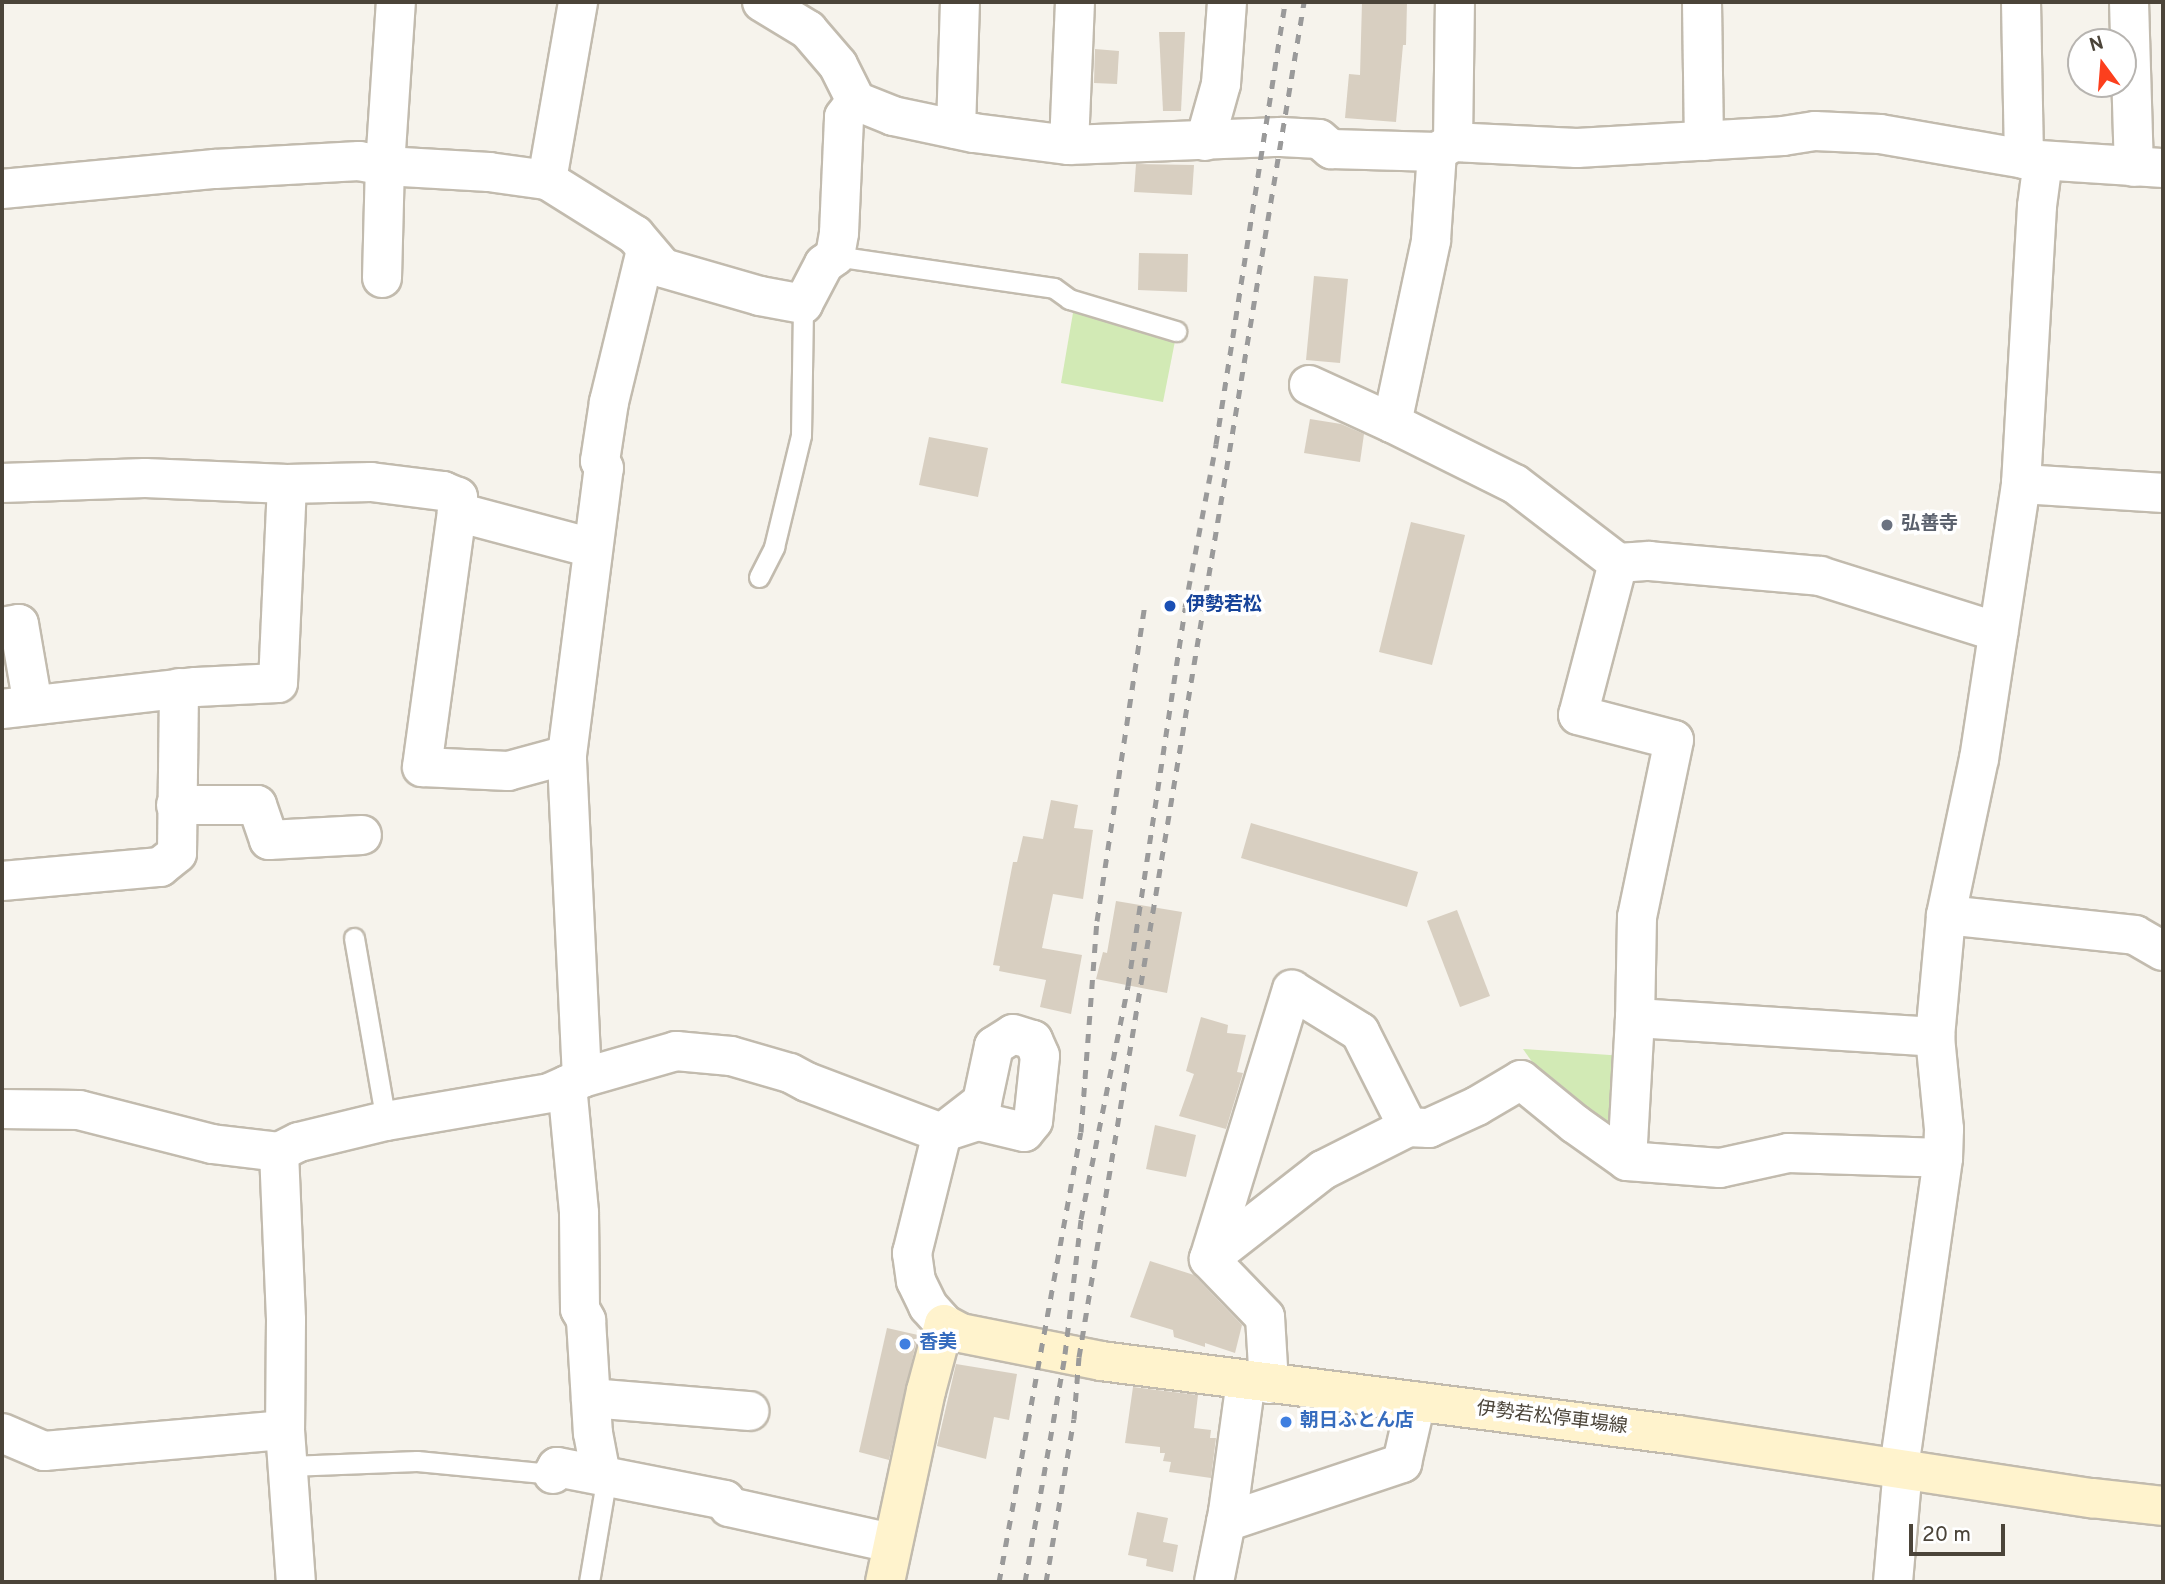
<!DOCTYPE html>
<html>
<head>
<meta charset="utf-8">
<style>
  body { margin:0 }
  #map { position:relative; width:2165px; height:1584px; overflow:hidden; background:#f6f3ec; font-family:Overpass,"Noto Sans JP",sans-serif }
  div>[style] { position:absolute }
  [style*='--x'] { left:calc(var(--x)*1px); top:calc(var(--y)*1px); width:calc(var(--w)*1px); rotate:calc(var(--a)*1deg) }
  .green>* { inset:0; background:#d2eab5 }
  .building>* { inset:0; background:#d8cfc1 }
  .roads { filter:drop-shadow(2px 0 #c2bbae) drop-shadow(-2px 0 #c2bbae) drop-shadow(0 2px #c2bbae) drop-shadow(0 -2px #c2bbae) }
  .service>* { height:19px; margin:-9.5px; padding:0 9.5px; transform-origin:9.5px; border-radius:9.5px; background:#fff }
  .minor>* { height:38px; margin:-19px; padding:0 19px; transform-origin:19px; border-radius:19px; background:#fff }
  .secondary>* { height:38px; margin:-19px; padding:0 19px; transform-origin:19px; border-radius:19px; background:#fff3cd }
  .rail>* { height:5px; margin-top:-2.5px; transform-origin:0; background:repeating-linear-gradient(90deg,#9a9a9a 0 9px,transparent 0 18px) }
  .dots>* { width:19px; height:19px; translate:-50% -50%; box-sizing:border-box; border:4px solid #fff; border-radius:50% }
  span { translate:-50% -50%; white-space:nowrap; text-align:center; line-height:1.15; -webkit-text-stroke:7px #fff; paint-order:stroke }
  .worship-label { font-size:19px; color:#5b616d; font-weight:700 }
  .left { translate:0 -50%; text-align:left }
  .transit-label { font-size:19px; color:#164399; font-weight:700 }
  .shop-label { font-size:19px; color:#366cbe; font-weight:700 }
  .street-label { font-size:19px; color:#4b4439 }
  .frame { position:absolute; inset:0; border:4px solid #4b4439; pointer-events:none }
  .north { position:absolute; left:2067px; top:28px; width:70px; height:70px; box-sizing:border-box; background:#fff; border:2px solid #b7b4b0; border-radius:50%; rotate:344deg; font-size:19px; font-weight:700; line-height:28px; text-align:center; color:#4b4439 }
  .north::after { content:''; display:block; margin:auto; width:24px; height:32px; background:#fc3f1d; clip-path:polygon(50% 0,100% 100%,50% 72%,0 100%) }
  .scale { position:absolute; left:1909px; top:1524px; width:96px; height:32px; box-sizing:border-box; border:4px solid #4b4439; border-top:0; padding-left:9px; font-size:21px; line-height:24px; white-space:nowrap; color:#4b4439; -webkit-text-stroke:5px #fff; paint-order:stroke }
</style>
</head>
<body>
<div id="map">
  <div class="green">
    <div style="clip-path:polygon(1074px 307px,1176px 336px,1163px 402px,1061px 383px)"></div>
    <div style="clip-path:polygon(1523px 1049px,1624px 1056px,1619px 1127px,1602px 1131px,1553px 1091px)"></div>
  </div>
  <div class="building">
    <div style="clip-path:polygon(1362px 2px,1407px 2px,1406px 45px,1403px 45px,1396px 122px,1345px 118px,1349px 74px,1360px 75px)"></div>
    <div style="clip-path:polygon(1159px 32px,1185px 32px,1181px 111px,1163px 111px)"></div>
    <div style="clip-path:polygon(1095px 49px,1119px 51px,1117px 84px,1094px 83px)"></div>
    <div style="clip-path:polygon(1136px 164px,1194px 165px,1192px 195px,1134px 192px)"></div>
    <div style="clip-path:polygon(1139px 253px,1188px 254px,1187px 292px,1138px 290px)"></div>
    <div style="clip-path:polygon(1314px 276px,1348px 279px,1340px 363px,1306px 360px)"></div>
    <div style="clip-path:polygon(1310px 419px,1341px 424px,1364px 434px,1360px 462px,1304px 453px)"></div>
    <div style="clip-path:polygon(929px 437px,988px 448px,978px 497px,919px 485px)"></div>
    <div style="clip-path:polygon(1411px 522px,1465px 535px,1432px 665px,1379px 652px)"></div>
    <div style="clip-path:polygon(1051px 800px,1078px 805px,1074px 828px,1093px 830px,1083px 899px,1053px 894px,1042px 948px,1082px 955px,1071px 1014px,1040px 1007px,1046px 980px,999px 971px,1000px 966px,993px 965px,1013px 862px,1017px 862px,1023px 836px,1043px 839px)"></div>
    <div style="clip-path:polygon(1251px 823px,1418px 872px,1407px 907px,1241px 858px)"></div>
    <div style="clip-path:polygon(1116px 901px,1182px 912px,1167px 993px,1096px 979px,1103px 952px,1107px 953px)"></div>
    <div style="clip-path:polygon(1457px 910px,1490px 996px,1460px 1007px,1427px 921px)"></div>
    <div style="clip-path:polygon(1201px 1017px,1228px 1025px,1227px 1033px,1246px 1035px,1237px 1072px,1243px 1073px,1226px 1129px,1179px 1116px,1194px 1074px,1186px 1071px)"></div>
    <div style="clip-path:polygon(1155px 1125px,1196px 1135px,1186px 1177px,1146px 1169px)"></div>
    <div style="clip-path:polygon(1150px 1261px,1194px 1275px,1242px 1325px,1235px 1353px,1205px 1343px,1205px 1347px,1174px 1337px,1173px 1330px,1130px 1317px)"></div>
    <div style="clip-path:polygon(887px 1328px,918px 1335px,889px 1460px,859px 1452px)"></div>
    <div style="clip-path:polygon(956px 1364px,1017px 1374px,1009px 1420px,994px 1417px,986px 1459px,937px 1446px)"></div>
    <div style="clip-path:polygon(1133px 1387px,1198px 1395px,1194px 1428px,1211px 1430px,1210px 1438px,1216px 1438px,1211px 1478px,1169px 1472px,1171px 1462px,1163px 1461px,1165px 1453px,1160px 1453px,1160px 1447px,1125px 1443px)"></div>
    <div style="clip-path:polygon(1137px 1512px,1168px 1518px,1163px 1542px,1178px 1545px,1173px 1572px,1146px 1566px,1147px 1559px,1128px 1555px)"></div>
  </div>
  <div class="roads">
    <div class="service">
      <div style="--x:835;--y:256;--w:221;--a:8.3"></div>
      <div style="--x:1054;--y:288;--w:19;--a:36"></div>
      <div style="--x:1069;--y:299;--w:112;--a:16.7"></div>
      <div style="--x:759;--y:577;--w:34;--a:-63"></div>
      <div style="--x:774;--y:547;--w:115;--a:-76.4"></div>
      <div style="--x:801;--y:435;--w:131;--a:-89.1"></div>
      <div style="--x:354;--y:938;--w:186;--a:80.1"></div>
      <div style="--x:289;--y:1466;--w:128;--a:-2.2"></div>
      <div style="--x:417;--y:1461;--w:137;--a:5.5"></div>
      <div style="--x:589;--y:1582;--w:108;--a:-80.4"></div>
    </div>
    <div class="minor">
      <div style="--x:762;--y:2;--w:54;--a:31.3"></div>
      <div style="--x:808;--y:30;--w:46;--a:49.4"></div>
      <div style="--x:838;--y:65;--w:40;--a:63.4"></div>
      <div style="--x:856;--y:101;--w:40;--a:22"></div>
      <div style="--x:893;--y:116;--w:83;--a:11.9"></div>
      <div style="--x:974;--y:133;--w:96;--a:7.2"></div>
      <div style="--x:1069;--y:145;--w:212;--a:-2.2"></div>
      <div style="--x:1281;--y:137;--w:38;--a:3"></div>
      <div style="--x:1319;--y:139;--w:16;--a:40"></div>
      <div style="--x:1331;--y:149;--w:106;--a:1.6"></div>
      <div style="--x:1437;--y:152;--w:19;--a:-32"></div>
      <div style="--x:1453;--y:142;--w:124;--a:2.8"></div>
      <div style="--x:1577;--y:148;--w:206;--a:-3.3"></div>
      <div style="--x:1783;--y:136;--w:32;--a:-9"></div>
      <div style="--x:1815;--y:131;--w:65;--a:2.6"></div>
      <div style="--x:1880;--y:134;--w:146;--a:9.8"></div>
      <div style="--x:2024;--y:159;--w:139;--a:3.7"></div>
      <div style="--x:1702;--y:2;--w:139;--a:89.2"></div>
      <div style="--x:2021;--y:2;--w:157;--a:88.9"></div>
      <div style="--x:2129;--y:2;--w:165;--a:88.3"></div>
      <div style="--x:956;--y:129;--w:127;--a:-88.2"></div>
      <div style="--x:1205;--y:141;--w:59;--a:-74.3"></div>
      <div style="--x:1221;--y:84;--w:82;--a:-85.8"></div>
      <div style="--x:1453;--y:142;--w:140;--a:-89.2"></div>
      <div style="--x:1069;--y:145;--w:143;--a:-87.6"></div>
      <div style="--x:1437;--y:152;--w:89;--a:93.9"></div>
      <div style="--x:1431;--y:241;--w:186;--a:102.1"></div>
      <div style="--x:1392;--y:423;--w:137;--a:26.4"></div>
      <div style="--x:1515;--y:484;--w:130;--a:37.5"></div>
      <div style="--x:1618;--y:563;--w:31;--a:-4"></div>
      <div style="--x:1649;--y:561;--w:172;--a:5"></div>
      <div style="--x:1820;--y:576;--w:187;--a:17.5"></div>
      <div style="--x:547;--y:180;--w:181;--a:-80.1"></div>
      <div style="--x:2;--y:189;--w:214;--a:-5.4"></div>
      <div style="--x:215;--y:169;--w:144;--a:-3.2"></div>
      <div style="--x:359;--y:161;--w:26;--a:11"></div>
      <div style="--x:385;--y:166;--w:104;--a:3.3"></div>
      <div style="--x:489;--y:172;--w:59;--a:7.9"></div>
      <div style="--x:547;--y:180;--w:104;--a:32"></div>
      <div style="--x:635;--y:235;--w:43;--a:49.7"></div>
      <div style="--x:663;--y:268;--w:101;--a:16.1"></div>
      <div style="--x:760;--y:296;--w:44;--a:10.5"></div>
      <div style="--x:803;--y:304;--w:45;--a:-62.3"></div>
      <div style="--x:824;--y:264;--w:14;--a:-36"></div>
      <div style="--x:835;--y:256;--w:23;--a:-80"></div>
      <div style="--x:839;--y:233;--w:116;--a:-87.5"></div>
      <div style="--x:844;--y:117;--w:20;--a:-53"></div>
      <div style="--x:382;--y:278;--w:112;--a:-88.5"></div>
      <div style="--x:385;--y:166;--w:164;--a:-86.2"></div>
      <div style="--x:1309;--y:385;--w:91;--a:24.6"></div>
      <div style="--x:2;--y:483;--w:143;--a:-2"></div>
      <div style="--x:145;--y:478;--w:142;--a:2.4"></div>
      <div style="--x:287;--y:484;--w:84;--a:-1.4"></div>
      <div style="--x:371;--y:482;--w:73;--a:7.1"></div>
      <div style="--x:443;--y:491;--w:16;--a:22"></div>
      <div style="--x:458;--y:497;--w:15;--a:94"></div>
      <div style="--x:2021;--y:484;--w:142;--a:3.6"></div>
      <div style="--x:1618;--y:563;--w:157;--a:104.7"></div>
      <div style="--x:1578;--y:715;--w:99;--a:14.6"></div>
      <div style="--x:1674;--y:740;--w:181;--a:101.8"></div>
      <div style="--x:1637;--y:917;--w:101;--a:91.1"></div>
      <div style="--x:1635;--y:1018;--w:301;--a:3.6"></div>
      <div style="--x:2;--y:627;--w:17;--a:-10"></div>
      <div style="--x:19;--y:624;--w:82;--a:80.2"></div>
      <div style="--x:2;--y:709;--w:195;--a:-6.5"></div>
      <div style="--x:196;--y:687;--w:82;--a:-2.8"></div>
      <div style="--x:278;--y:683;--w:199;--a:-87.4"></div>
      <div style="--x:567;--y:755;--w:61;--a:164.8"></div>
      <div style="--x:508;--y:771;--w:86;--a:-177.3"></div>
      <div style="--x:422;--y:767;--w:257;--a:-82.2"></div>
      <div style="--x:457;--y:512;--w:140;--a:14.9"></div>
      <div style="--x:176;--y:805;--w:81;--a:0"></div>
      <div style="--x:257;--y:805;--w:37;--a:71"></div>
      <div style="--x:269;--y:840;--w:93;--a:-3.1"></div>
      <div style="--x:2;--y:881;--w:159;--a:-5.1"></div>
      <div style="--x:160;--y:867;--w:22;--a:-39"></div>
      <div style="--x:177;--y:853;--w:165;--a:-89.3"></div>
      <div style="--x:1946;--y:915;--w:190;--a:6"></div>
      <div style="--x:2135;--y:935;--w:32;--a:30"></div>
      <div style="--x:1635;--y:1018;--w:143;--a:93.2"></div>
      <div style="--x:1627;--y:1161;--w:93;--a:4.3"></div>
      <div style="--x:1720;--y:1168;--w:70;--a:-12.4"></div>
      <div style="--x:1788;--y:1153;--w:155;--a:1.8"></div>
      <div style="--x:1013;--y:1034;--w:21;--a:17"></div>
      <div style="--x:1033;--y:1040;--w:17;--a:66"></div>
      <div style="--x:1040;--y:1056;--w:65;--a:96.1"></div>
      <div style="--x:1033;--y:1121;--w:14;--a:129"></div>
      <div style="--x:1024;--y:1132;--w:47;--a:-166.6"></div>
      <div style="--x:978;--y:1121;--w:38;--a:162"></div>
      <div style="--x:942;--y:1133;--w:51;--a:-37.8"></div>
      <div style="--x:982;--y:1102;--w:57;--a:-77.9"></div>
      <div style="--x:994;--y:1046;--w:22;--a:-32"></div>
      <div style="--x:582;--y:1078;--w:323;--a:-92.7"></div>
      <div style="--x:567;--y:755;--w:289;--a:-82.7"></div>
      <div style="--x:604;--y:468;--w:8;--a:-120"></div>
      <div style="--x:600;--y:461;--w:60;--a:-81.3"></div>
      <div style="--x:609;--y:402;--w:156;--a:-76.3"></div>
      <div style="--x:567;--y:1085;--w:129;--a:84.6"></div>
      <div style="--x:579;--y:1213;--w:96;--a:89.4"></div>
      <div style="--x:580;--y:1309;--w:13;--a:61"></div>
      <div style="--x:586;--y:1320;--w:113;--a:86.5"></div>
      <div style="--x:593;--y:1433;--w:43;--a:79.2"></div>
      <div style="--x:2;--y:1109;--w:77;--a:0.7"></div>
      <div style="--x:79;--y:1110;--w:137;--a:14.3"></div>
      <div style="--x:212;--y:1144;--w:67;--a:6.8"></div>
      <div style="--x:279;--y:1152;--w:22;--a:-27"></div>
      <div style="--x:299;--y:1142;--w:89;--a:-13.6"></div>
      <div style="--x:386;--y:1121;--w:165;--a:-9.7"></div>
      <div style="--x:549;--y:1093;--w:36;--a:-24"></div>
      <div style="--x:582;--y:1078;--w:98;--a:-16"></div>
      <div style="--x:676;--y:1051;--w:55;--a:5.2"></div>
      <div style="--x:731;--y:1056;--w:61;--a:16.1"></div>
      <div style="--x:790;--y:1073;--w:19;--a:28"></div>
      <div style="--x:807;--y:1082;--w:144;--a:20.7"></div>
      <div style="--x:942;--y:1133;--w:124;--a:104"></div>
      <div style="--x:912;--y:1253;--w:28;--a:82"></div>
      <div style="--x:916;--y:1281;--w:28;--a:64"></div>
      <div style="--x:928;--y:1306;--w:24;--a:48"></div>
      <div style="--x:279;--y:1152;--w:168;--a:87.6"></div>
      <div style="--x:286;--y:1320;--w:110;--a:90.5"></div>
      <div style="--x:285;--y:1430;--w:152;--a:85.9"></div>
      <div style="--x:1209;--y:1259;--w:282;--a:-72.9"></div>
      <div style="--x:1292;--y:990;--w:80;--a:31.7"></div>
      <div style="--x:1360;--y:1032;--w:106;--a:63.2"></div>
      <div style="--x:1269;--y:1384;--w:67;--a:-93.4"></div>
      <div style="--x:1265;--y:1317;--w:81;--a:-134"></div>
      <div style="--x:1209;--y:1259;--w:145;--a:-38"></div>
      <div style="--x:1323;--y:1170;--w:95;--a:-26.8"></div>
      <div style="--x:1408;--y:1127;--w:21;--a:3"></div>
      <div style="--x:1429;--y:1128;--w:53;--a:-24.6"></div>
      <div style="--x:1477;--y:1106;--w:51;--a:-30.6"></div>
      <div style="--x:1521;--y:1080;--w:70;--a:39.2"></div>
      <div style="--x:1575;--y:1124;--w:64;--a:35.4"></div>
      <div style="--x:591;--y:1398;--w:159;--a:4.7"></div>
      <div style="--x:2;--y:1433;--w:46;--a:23.2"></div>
      <div style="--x:44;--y:1451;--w:242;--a:-5"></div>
      <div style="--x:1899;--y:1468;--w:313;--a:-81.9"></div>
      <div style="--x:1943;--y:1158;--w:29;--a:-88"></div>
      <div style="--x:1944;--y:1129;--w:92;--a:-95.6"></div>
      <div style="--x:1935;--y:1037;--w:122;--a:-84.8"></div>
      <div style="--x:1946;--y:915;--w:159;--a:-78.1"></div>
      <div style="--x:1979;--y:759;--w:278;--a:-81.3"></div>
      <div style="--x:2021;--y:484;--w:278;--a:-86.7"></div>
      <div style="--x:2037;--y:206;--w:45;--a:-82.4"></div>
      <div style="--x:553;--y:1474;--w:8;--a:-60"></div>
      <div style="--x:557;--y:1467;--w:171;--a:11.1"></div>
      <div style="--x:725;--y:1500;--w:8;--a:60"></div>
      <div style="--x:729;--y:1507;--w:167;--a:12.5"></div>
      <div style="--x:1226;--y:1522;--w:186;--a:-18.5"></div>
      <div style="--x:1402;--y:1463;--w:63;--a:-77.1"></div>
      <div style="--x:1214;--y:1582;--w:71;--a:-78.7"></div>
      <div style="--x:1228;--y:1512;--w:133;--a:-82.2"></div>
      <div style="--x:1893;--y:1582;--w:114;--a:-85"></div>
    </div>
    <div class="secondary">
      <div style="--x:885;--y:1582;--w:195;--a:-77.9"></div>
      <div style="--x:926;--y:1391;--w:69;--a:-75"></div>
      <div style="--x:944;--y:1324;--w:19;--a:28"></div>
      <div style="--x:961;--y:1333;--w:143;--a:11.3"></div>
      <div style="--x:1101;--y:1361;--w:582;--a:7.31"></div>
      <div style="--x:1678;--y:1435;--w:419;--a:8.7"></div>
      <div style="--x:2092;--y:1498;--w:71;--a:6.4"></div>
    </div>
  </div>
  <div class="rail">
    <div style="--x:999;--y:1582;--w:457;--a:-79.7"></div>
    <div style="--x:1081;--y:1132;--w:212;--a:-85.7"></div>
    <div style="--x:1097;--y:921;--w:320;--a:-81.4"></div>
    <div style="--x:1025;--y:1582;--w:231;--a:-80"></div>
    <div style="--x:1065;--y:1354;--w:136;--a:-83.2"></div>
    <div style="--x:1081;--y:1219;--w:238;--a:-78.6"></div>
    <div style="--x:1128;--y:986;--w:383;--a:-81.4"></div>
    <div style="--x:1185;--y:607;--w:166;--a:-79.2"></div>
    <div style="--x:1216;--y:444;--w:447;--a:-81.1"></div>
    <div style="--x:1046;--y:1582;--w:165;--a:-80.3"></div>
    <div style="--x:1074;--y:1419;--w:62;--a:-85.4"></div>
    <div style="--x:1079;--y:1357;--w:1374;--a:-80.57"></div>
  </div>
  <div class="dots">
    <div style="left:1887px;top:525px;background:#6b7280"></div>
    <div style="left:1170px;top:606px;background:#1a4fb4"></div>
    <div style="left:905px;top:1344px;background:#3f7fe0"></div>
    <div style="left:1286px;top:1422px;background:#3f7fe0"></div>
  </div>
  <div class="worship-label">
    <span class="left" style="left:1901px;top:525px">弘善寺</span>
  </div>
  <div class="transit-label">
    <span class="left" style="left:1186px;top:606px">伊勢若松</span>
  </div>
  <div class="shop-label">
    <span class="left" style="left:919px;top:1344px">香美</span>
    <span class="left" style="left:1300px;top:1422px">朝日ふとん店</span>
  </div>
  <div class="street-label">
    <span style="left:1552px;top:1419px;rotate:7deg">伊勢若松停車場線</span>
  </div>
  <div class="frame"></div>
  <div class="north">N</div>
  <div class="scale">20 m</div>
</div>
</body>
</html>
